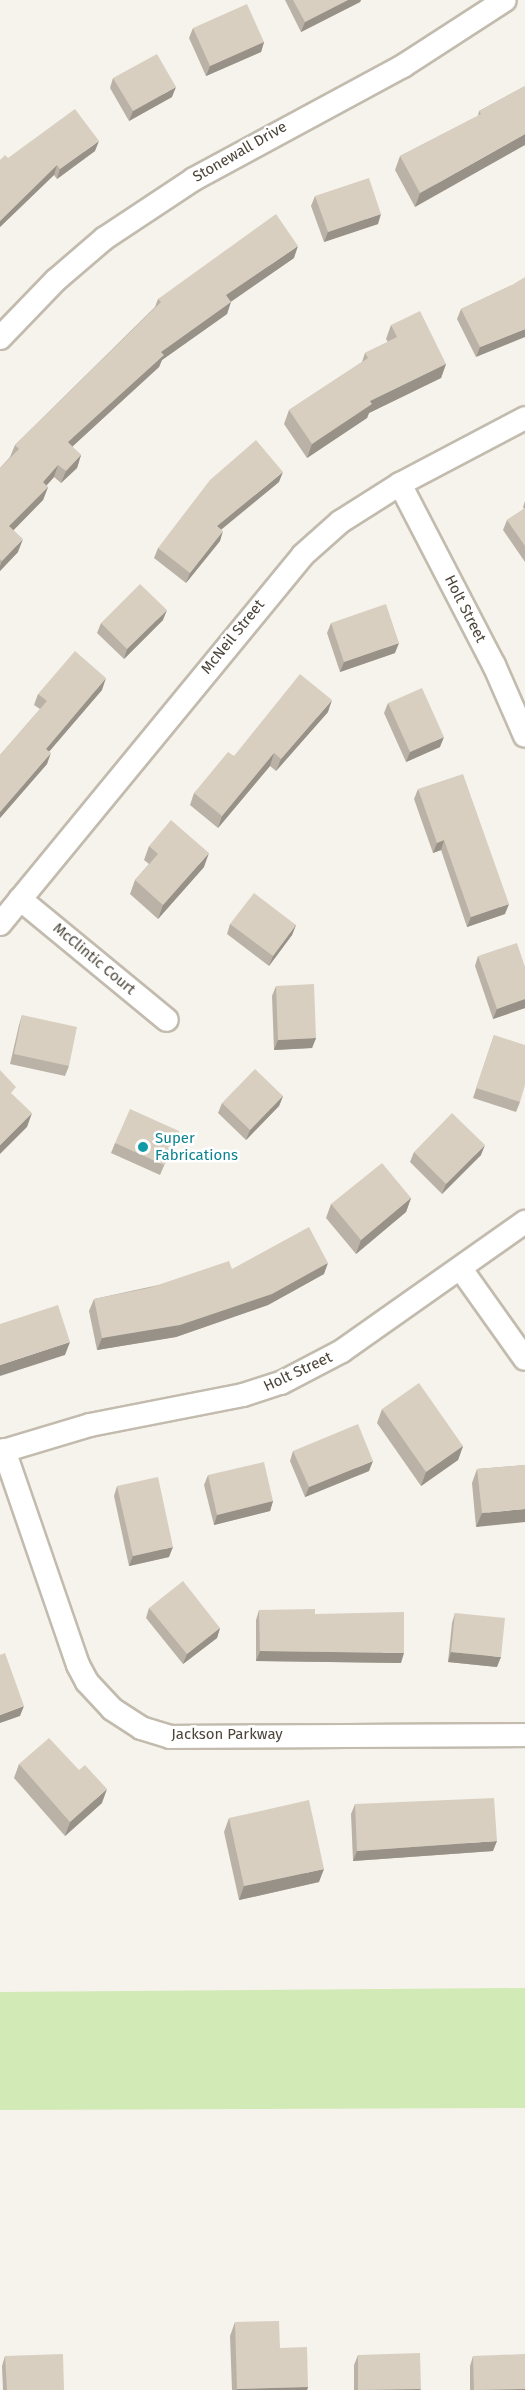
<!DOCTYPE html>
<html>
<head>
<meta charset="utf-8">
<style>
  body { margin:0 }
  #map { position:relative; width:525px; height:2390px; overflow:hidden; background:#f6f3ec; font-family:"Fira Sans",sans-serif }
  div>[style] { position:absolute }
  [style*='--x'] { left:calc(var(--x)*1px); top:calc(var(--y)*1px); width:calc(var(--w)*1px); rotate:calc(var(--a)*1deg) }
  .green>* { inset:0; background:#d2eab5 }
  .roads { filter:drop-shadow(2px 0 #c2bbae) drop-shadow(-2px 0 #c2bbae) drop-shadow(0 2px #c2bbae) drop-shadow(0 -2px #c2bbae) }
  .street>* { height:22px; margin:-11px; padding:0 11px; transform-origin:11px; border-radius:11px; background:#fff }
  .wall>* { inset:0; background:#bab2a6 }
  .shaded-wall>* { inset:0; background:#979187 }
  .building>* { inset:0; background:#d8cfc1 }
  .dots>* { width:16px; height:16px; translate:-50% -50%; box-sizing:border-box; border:3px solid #fff; border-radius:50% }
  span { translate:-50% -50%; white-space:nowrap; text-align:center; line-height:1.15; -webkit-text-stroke:5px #fff; paint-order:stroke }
  .street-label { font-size:15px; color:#4b4439 }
  .culture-label { font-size:15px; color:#0d838f }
  .left { translate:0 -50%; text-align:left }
</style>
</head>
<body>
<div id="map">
  <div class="green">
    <div style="clip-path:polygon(525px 1988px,525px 2108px,0 2110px,0 1992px)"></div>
  </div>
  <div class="roads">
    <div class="street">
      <div style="--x:0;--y:338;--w:81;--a:-46"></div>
      <div style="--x:56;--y:280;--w:65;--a:-40.6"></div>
      <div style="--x:105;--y:238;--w:107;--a:-33.5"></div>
      <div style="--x:194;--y:179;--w:238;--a:-28.4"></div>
      <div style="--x:403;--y:66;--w:121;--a:-32.9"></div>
      <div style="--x:400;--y:484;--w:204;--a:62.6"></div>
      <div style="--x:494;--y:665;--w:77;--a:66.4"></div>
      <div style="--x:20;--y:899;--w:190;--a:39.5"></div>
      <div style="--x:0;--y:924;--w:477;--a:-50.6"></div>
      <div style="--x:303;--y:555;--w:50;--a:-41.7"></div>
      <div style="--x:340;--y:522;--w:71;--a:-32.3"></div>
      <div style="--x:400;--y:484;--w:141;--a:-27.8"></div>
      <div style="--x:461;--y:1269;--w:110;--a:54.6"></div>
      <div style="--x:4;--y:1450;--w:227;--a:71"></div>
      <div style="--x:78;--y:1665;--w:19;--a:62"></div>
      <div style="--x:87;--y:1682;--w:37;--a:47"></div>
      <div style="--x:112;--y:1709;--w:35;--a:33"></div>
      <div style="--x:141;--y:1728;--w:30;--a:17"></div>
      <div style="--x:170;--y:1737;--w:355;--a:-0.3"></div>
      <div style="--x:0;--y:1452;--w:94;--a:-16.7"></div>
      <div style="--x:90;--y:1425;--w:156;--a:-11.1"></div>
      <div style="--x:243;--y:1395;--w:40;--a:-18"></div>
      <div style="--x:281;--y:1383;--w:69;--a:-27.7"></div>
      <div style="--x:342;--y:1351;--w:224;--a:-35.2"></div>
    </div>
  </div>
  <div class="wall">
    <div style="clip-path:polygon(285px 0,361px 0,360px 2px,301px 32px)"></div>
    <div style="clip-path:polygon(193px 28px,264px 42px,261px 52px,206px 76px,189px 38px)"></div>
    <div style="clip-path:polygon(113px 78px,172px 97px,129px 121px,110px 88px)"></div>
    <div style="clip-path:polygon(525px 86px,415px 207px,395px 170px,400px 156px,478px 116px,479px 111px)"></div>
    <div style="clip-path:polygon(95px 151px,57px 179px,54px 175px,0 227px,0 160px,8px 158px)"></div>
    <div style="clip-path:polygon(315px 196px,378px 224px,324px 242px,311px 206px)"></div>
    <div style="clip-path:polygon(294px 258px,231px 301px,227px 314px,162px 360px,159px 367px,72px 447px,81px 455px,77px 468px,61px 483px,54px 477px,46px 486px,48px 487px,43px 500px,13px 530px,18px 552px,0 571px,0 468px,10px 457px,15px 445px,155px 307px,158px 299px)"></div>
    <div style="clip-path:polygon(512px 285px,476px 357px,457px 319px,461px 309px)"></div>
    <div style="clip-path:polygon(391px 325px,446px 364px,441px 378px,369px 413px,367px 418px,307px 458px,284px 424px,289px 410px,362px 362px,365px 353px,388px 342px,386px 339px)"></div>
    <div style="clip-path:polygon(279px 482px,221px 530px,220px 541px,186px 583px,154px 558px,158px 548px)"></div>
    <div style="clip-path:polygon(525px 501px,525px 562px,503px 530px,507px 520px,524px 509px,523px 507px)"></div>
    <div style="clip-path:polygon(163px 620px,124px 659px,97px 633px,101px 623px)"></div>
    <div style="clip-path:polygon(331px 623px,395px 653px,340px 672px,327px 633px)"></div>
    <div style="clip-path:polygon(102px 690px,49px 751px,47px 764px,0 818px,0 755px,40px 709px,34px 705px,38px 694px)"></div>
    <div style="clip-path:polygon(388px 703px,440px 747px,406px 762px,384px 713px)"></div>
    <div style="clip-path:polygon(328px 712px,276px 771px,270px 766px,218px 828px,190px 805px,194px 793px,234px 756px)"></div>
    <div style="clip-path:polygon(418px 789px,505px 914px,467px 927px,441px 850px,433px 853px,414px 799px)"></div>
    <div style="clip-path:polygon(149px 846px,204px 867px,158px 919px,130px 894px,135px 880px,149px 864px,144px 860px)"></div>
    <div style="clip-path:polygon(230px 924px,296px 925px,292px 935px,269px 966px,227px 934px)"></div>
    <div style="clip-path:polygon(478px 956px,525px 967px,525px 1008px,493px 1019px,475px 966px)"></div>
    <div style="clip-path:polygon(276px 986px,316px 1038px,312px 1048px,274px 1050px,272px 996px)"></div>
    <div style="clip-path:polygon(22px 1015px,69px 1066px,65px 1076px,10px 1064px,19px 1025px)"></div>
    <div style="clip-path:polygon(494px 1035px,520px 1102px,516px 1112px,473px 1098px)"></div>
    <div style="clip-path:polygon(283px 1096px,279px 1106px,246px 1140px,218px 1113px,222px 1103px)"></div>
    <div style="clip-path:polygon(179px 1131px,160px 1175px,111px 1153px,115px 1143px)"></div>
    <div style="clip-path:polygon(414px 1152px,481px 1155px,442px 1194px,410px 1162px)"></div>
    <div style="clip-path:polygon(411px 1198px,406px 1212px,356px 1254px,326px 1218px,331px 1204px)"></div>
    <div style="clip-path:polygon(232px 1269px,324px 1274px,268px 1305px,176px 1337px,97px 1350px,89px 1311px,94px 1299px)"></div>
    <div style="clip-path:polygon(382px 1409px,463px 1446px,458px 1460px,421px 1486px,377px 1423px)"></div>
    <div style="clip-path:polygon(293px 1451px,369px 1471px,305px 1497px,290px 1461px)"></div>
    <div style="clip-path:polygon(525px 1465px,476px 1527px,472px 1483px,477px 1469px)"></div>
    <div style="clip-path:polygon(208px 1475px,273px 1501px,270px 1511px,214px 1525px,204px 1485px)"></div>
    <div style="clip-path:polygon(117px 1486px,169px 1557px,129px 1566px,114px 1496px)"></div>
    <div style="clip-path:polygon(149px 1608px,220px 1628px,217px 1638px,183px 1664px,146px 1618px)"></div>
    <div style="clip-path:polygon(259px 1610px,315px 1614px,401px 1663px,256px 1661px,256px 1620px)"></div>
    <div style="clip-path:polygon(455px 1613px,497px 1667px,448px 1662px,452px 1623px)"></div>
    <div style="clip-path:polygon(19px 1764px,102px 1803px,65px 1836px,14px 1778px)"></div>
    <div style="clip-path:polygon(355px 1804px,493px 1851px,353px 1861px,351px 1814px)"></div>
    <div style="clip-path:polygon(229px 1818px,319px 1882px,239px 1900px,224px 1832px)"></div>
    <div style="clip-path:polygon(235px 2322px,280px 2348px,308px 2387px,307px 2390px,232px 2390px,230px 2336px)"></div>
    <div style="clip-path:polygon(358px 2355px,420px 2390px,354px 2390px,354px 2365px)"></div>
    <div style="clip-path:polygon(5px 2356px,64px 2390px,3px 2390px,2px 2366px)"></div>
    <div style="clip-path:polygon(473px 2356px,525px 2390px,470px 2390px,470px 2366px)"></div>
  </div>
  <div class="shaded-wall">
    <div style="clip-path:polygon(348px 0,361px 0,360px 2px,301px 32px,305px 22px)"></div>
    <div style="clip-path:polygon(264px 42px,261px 52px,206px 76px,210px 66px)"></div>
    <div style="clip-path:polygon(176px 87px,172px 97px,129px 121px,133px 111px)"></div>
    <div style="clip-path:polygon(525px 134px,525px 145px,415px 207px,420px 193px)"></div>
    <div style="clip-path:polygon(99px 141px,95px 151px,57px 179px,60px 169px)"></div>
    <div style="clip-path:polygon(57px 165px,54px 175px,0 227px,0 221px)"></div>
    <div style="clip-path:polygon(381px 214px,378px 224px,324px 242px,328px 232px)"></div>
    <div style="clip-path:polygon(298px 246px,294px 258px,222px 308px,226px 295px)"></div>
    <div style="clip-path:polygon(231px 302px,227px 314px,162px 360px,159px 367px,63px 455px,68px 442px,161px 352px)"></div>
    <div style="clip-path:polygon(525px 329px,525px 337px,476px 357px,480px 347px)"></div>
    <div style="clip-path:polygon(446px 364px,441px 378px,369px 413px,367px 418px,307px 458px,312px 444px,370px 401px)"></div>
    <div style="clip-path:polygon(81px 455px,77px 468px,61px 483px,66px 471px)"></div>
    <div style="clip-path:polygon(58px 465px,54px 477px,38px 495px,43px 482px)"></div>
    <div style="clip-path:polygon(283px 472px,279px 482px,213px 536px,217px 526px)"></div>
    <div style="clip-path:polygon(48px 487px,43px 500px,5px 539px,9px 526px)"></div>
    <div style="clip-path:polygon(223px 531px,220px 541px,186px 583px,190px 573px)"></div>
    <div style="clip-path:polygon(23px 539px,18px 552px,0 571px,0 566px,2px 561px)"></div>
    <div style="clip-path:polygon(167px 610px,163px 620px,124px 659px,127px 649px)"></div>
    <div style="clip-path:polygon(399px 643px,395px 653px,340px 672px,344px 662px)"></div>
    <div style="clip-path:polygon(106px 678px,102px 690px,42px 760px,46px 749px)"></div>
    <div style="clip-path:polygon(332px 700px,328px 712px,276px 771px,281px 759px)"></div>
    <div style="clip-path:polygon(444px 737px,440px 747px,406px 762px,410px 752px)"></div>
    <div style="clip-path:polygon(51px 753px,47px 764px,0 818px,0 812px)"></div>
    <div style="clip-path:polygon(274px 753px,270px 766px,218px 828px,222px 816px)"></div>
    <div style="clip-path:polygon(444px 840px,441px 850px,433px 853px,437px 843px)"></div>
    <div style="clip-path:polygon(209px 853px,204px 867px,158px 919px,163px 905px)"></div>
    <div style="clip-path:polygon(509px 904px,505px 914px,467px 927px,471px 917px)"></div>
    <div style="clip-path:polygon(296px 925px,292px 935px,269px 966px,273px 956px)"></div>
    <div style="clip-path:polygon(525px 999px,525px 1008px,493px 1019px,497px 1009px)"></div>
    <div style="clip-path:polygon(316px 1038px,312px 1048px,274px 1050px,278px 1040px)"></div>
    <div style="clip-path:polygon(283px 1096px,279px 1106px,246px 1140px,250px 1130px)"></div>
    <div style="clip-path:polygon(32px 1113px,27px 1127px,0 1154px,0 1145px)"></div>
    <div style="clip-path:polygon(485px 1145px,481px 1155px,442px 1194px,446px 1184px)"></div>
    <div style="clip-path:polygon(411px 1198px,406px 1212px,356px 1254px,361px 1240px)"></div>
    <div style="clip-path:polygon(328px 1263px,324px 1274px,268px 1305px,176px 1337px,97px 1350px,102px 1338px)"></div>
    <div style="clip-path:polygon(70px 1342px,65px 1355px,0 1376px,0 1365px)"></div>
    <div style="clip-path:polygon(463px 1446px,458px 1460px,421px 1486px,426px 1472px)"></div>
    <div style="clip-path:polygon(373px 1461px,369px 1471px,305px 1497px,309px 1487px)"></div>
    <div style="clip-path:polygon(273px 1501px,270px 1511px,214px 1525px,217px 1515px)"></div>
    <div style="clip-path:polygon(525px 1509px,525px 1522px,476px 1527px,482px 1513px)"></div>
    <div style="clip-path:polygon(173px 1547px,169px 1557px,129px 1566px,133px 1556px)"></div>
    <div style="clip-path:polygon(220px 1628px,217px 1638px,183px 1664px,187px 1654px)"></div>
    <div style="clip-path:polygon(260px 1651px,404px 1653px,401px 1663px,256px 1661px)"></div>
    <div style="clip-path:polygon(451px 1652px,501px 1657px,497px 1667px,448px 1662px)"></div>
    <div style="clip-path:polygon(24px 1706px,20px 1716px,0 1723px,0 1715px)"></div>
    <div style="clip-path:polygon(107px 1789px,102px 1803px,65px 1836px,70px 1822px)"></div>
    <div style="clip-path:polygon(497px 1841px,493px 1851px,353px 1861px,357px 1851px)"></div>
    <div style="clip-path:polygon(324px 1869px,319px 1882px,239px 1900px,244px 1886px)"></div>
    <div style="clip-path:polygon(308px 2387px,307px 2390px,237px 2390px,237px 2389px)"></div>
    <div style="clip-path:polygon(421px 2389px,420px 2390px,362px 2390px)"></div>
    <div style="clip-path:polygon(525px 2389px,525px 2390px,482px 2390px)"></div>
  </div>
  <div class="building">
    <div style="clip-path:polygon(293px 0,348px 0,305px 22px)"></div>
    <div style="clip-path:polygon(247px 4px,264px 42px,210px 66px,193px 28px)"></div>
    <div style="clip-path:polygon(157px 54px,176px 87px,133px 111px,113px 78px)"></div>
    <div style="clip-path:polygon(525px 86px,525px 134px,420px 193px,400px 156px,481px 114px,479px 111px)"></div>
    <div style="clip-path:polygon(75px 109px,99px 141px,60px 169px,57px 165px,0 221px,0 160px,5px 155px,8px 158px)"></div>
    <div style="clip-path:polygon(369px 178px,381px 214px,328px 232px,315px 196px)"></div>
    <div style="clip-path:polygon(276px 214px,298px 246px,226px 295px,231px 302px,161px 352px,164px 355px,68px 442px,81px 455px,66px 471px,58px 465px,43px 482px,48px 487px,9px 526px,23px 539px,2px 561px,0 559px,0 468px,19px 449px,15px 445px,161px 302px,158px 299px)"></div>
    <div style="clip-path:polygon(525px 277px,525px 329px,480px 347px,461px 309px,512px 285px)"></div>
    <div style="clip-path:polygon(420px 311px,446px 364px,370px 401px,372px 404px,312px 444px,289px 410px,368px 358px,365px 353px,397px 337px,391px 325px)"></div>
    <div style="clip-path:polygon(256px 440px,283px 472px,217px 526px,223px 531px,190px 573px,158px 548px,210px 480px)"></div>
    <div style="clip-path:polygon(525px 508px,525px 546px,507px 520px)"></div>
    <div style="clip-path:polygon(140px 584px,167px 610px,127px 649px,101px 623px)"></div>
    <div style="clip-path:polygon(386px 604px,399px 643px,344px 662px,331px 623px)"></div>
    <div style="clip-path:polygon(75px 651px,106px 678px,46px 749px,51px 753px,0 812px,0 755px,47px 701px,38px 694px)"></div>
    <div style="clip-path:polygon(300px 674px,332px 700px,281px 759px,274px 753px,222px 816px,194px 793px,228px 752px,234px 756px)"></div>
    <div style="clip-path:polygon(422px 688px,444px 737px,410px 752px,388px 703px)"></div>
    <div style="clip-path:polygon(463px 774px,509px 904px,471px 917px,444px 840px,437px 843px,418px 789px)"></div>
    <div style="clip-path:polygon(171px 820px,209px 853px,163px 905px,135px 880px,158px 854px,149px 846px)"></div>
    <div style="clip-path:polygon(254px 893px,296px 925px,273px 956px,230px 924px)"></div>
    <div style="clip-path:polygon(517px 943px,525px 967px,525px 999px,497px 1009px,478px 956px)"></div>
    <div style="clip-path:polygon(314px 984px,316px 1038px,278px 1040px,276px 986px)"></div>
    <div style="clip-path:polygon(22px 1015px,77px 1027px,69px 1066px,14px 1054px)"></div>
    <div style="clip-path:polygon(494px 1035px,525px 1045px,525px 1085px,520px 1102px,476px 1088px)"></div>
    <div style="clip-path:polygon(255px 1069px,283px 1096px,250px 1130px,222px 1103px)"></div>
    <div style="clip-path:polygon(0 1070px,16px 1087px,11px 1093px,32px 1113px,0 1145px)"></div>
    <div style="clip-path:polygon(130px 1109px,179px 1131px,164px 1165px,115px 1143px)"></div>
    <div style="clip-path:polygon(452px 1113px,485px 1145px,446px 1184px,414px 1152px)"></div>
    <div style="clip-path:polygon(382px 1163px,411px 1198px,361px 1240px,331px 1204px)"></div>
    <div style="clip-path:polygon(309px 1227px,328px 1263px,272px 1294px,180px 1325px,102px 1338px,94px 1299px,149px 1288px,229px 1261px,232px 1269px)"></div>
    <div style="clip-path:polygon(58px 1305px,70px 1342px,0 1365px,0 1324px)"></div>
    <div style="clip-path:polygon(419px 1383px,463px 1446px,426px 1472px,382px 1409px)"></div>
    <div style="clip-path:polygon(358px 1424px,373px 1461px,309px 1487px,293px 1451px)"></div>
    <div style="clip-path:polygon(264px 1462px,273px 1501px,217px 1515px,208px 1475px)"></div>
    <div style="clip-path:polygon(525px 1465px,525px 1509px,482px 1513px,477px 1469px)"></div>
    <div style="clip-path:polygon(158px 1477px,173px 1547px,133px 1556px,117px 1486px)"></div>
    <div style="clip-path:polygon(183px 1581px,220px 1628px,187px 1654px,149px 1608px)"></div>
    <div style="clip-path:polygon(315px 1609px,315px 1614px,404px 1612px,404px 1653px,260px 1651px,259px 1610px)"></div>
    <div style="clip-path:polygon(455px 1613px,505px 1618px,501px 1657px,451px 1652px)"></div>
    <div style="clip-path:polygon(5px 1653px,24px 1706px,0 1715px,0 1655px)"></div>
    <div style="clip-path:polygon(49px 1738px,79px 1770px,85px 1765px,107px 1789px,70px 1822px,19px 1764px)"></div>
    <div style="clip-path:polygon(494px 1798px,497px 1841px,357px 1851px,355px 1804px)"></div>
    <div style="clip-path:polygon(309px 1800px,324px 1869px,244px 1886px,229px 1818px)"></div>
    <div style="clip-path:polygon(279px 2321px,280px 2348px,307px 2347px,308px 2387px,237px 2389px,235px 2322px)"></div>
    <div style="clip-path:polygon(420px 2353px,421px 2389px,358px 2390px,358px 2355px)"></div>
    <div style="clip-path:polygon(63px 2354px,64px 2390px,7px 2390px,5px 2356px)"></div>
    <div style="clip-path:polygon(525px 2354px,525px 2389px,474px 2390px,473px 2356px)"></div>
  </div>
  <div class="dots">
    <div style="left:143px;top:1147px;background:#0f9aa8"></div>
  </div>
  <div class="street-label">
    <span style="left:240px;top:152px;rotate:-30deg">Stonewall Drive</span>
    <span style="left:465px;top:609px;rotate:63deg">Holt Street</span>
    <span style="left:233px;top:637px;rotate:-51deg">McNeil Street</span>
    <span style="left:94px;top:959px;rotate:40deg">McClintic Court</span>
    <span style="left:298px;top:1372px;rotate:-25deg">Holt Street</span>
    <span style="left:227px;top:1735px">Jackson Parkway</span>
  </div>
  <div class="culture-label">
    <span class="left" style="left:155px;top:1147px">Super<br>Fabrications</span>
  </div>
</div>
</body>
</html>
